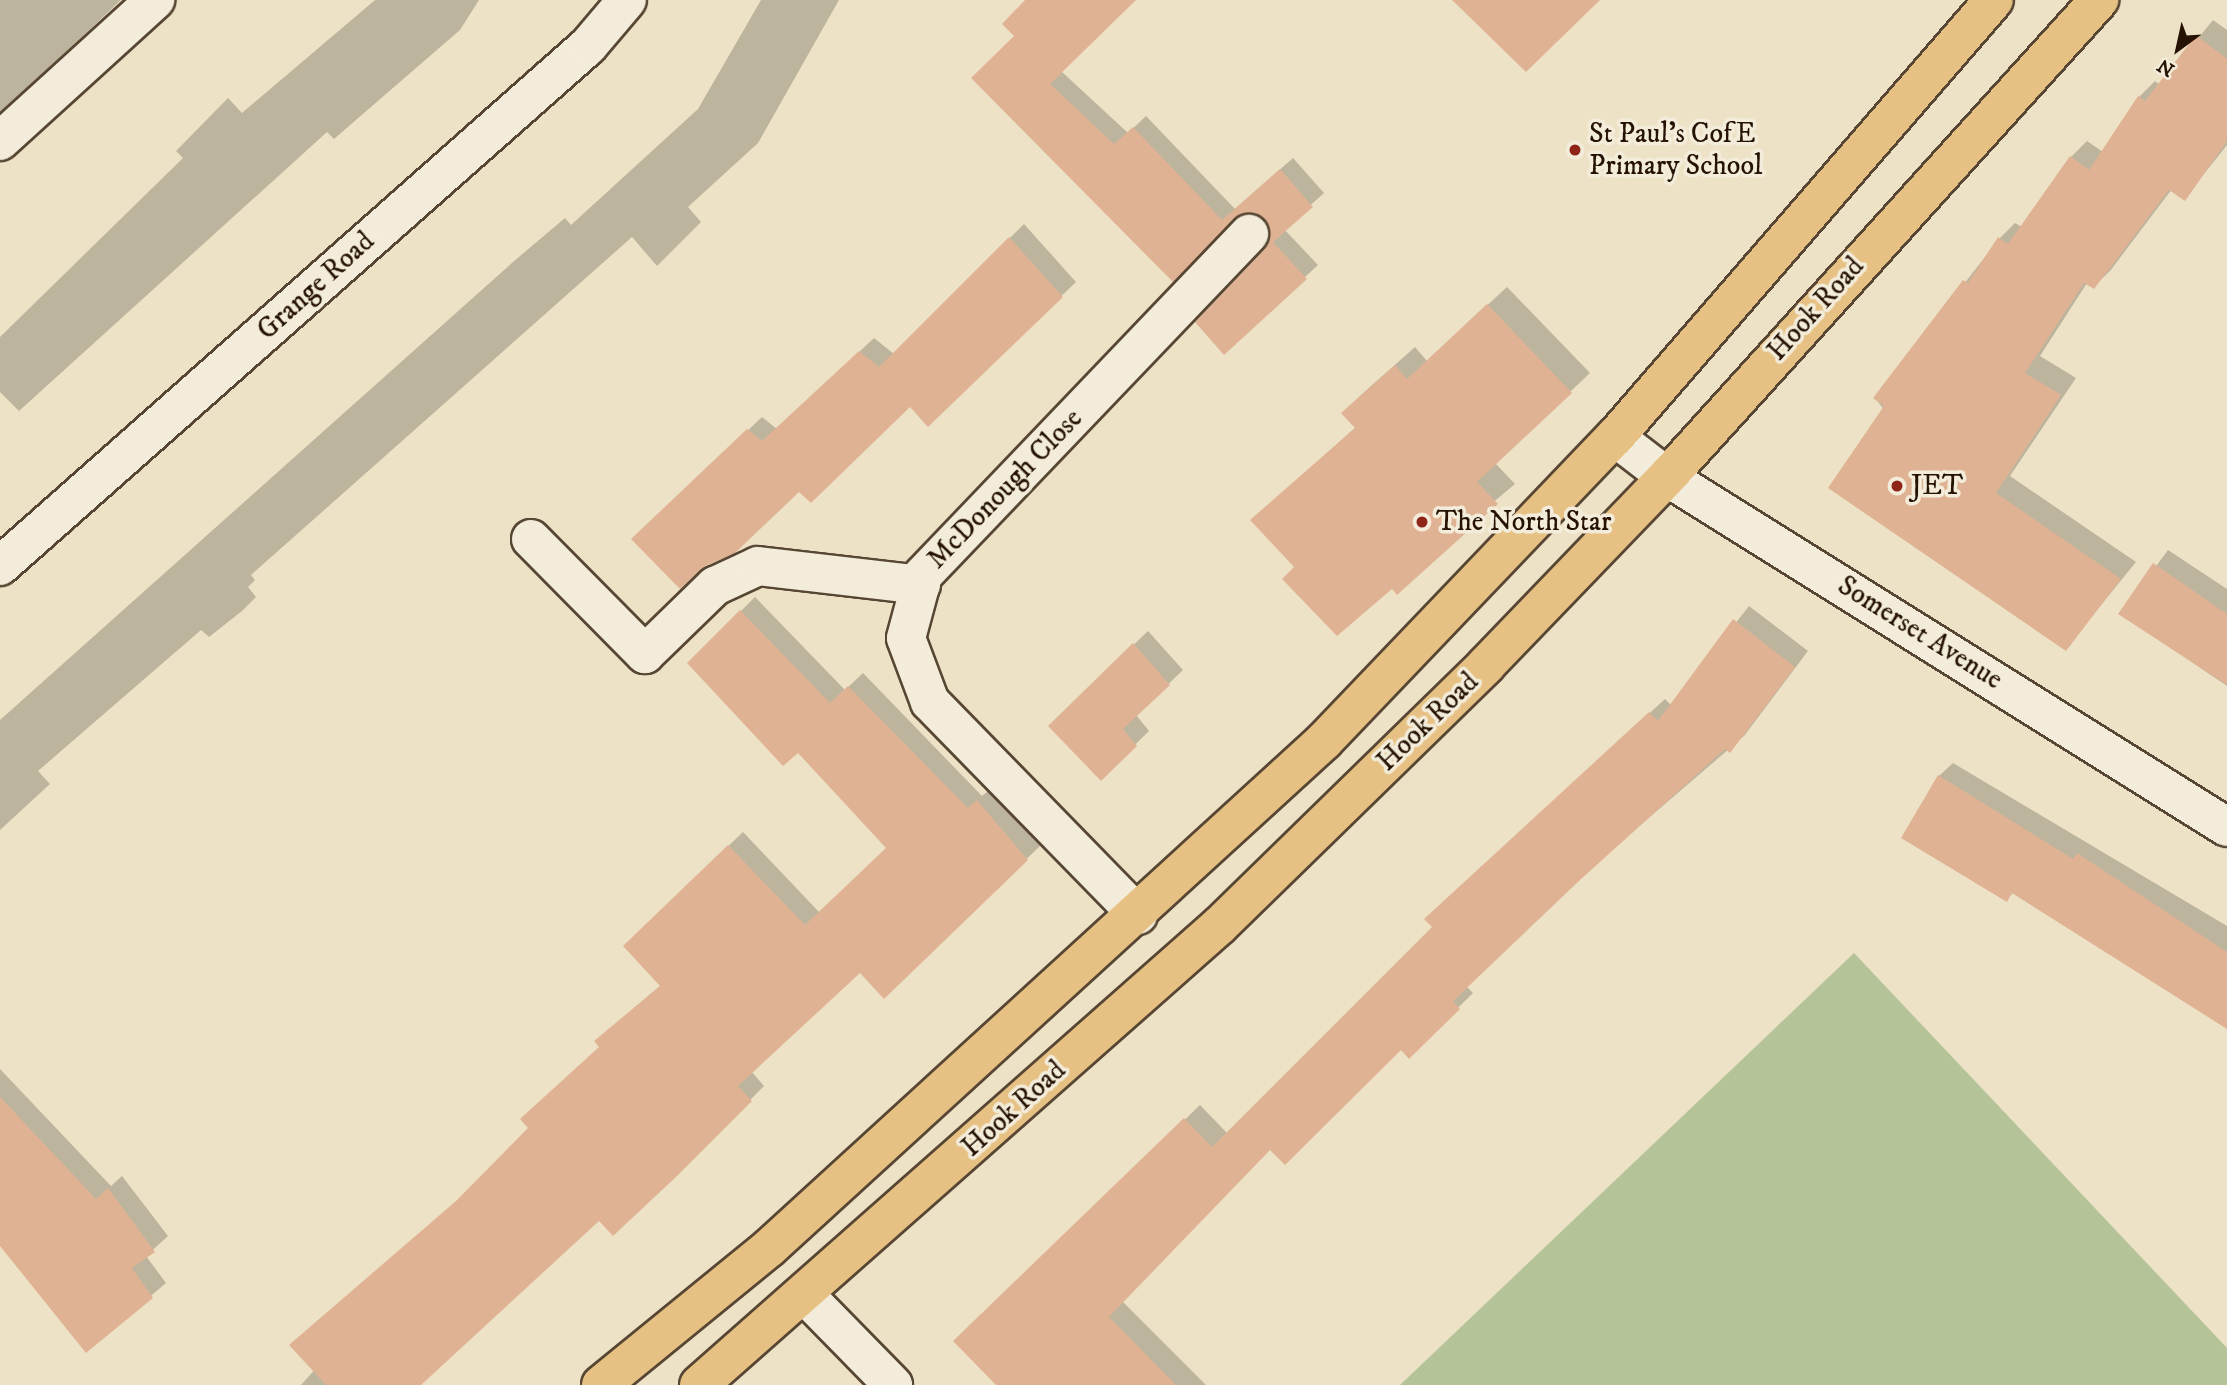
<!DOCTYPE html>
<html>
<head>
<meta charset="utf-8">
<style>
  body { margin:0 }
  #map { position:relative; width:2227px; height:1385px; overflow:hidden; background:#ede2c6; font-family:"IM FELL DW Pica",serif }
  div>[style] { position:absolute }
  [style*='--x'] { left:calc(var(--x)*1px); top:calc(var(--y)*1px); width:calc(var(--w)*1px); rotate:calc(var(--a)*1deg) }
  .green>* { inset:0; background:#b4c498 }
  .shadow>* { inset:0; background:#0003 }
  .building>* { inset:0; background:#e0b294 }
  .roads { filter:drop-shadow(2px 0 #574633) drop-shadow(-2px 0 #574633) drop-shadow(0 2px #574633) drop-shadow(0 -2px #574633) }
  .minor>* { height:38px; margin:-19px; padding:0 19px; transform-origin:19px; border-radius:19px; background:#f3ecda }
  .highway>* { height:38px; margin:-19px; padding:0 19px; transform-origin:19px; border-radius:19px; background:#e6c183 }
  .dots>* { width:19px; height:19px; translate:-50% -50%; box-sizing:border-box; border:4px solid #f3ecda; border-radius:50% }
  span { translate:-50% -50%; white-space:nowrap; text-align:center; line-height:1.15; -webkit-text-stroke:7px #f3ecda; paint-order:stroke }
  .poi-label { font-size:28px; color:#251202 }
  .left { translate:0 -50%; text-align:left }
  .street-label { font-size:28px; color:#251202 }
  .north { position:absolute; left:2143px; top:14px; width:70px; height:70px; -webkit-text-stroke:5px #f3ecda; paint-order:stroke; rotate:213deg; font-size:19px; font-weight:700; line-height:28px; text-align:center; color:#251202 }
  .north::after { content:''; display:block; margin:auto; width:24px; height:32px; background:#251202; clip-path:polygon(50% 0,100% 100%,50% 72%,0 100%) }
</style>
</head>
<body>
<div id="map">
  <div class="green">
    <div style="clip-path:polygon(1854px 953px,2227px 1348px,2227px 1385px,1400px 1385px)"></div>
  </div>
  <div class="shadow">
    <div style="clip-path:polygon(0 0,121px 0,0 114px)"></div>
    <div style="clip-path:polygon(375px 0,479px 0,460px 30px,334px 139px,327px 132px,19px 411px,0 392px,0 337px,183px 158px,176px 151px,228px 98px,242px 113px)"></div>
    <div style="clip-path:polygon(761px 0,839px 0,758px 143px,688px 207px,701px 222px,657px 266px,632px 237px,251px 575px,255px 580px,248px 587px,256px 597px,242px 611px,209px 637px,201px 630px,38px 771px,50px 784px,0 830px,0 720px,513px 262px,565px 218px,571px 225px,698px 109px)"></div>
    <div style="clip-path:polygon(1028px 0,1133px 0,1061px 71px,1128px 133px,1146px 116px,1235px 209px,1293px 158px,1324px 193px,1284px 229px,1318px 265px,1224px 352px,1272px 239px,1266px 218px,1254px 211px,1234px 217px,1173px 280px,1016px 36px)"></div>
    <div style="clip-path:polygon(2213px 20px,2227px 30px,2227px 145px,2185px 198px,2172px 189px,2110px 271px,2093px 287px,2087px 283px,2040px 356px,2076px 378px,2010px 476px,2136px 562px,2066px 648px,1875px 398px,1999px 239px,2015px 223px,2022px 227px,2071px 157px,2087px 141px,2103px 152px,2139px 97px,2155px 81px,2160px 85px)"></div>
    <div style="clip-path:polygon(1024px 224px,1076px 282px,928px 424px,910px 405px,799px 490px,647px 526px,762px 417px,777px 429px,874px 338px,894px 354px)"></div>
    <div style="clip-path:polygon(1507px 287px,1590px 373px,1495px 463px,1515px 484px,1392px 587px,1296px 566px,1252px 520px,1356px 427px,1344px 413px,1362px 394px,1415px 347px,1427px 361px)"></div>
    <div style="clip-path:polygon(2168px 550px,2227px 589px,2227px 686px,2121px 614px)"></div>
    <div style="clip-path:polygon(755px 597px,845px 690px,863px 673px,982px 796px,992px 788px,1041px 845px,884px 997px,860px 971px,751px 1071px,764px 1086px,677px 1174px,599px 1218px,411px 1385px,301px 1385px,531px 1128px,601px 1046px,596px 1041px,661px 985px,639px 932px,743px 832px,820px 913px,888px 847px,799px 751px,689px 663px)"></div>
    <div style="clip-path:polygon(1749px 606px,1808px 651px,1744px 736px,1579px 878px,1466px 986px,1473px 993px,1409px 1056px,1401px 1047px,1270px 1147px,1122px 1301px,1206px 1385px,999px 1385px,970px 1327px,1200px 1105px,1228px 1134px,1434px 927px,1441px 904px,1665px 699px,1671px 705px)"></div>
    <div style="clip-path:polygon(1148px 631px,1183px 670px,1136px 715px,1149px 731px,1101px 778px,1050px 726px)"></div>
    <div style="clip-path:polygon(1953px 763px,2227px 926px,2227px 1028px,2014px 892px,2007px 899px,1939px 776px)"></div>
    <div style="clip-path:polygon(0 1069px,111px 1186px,122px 1176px,168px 1236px,146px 1256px,166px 1283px,86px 1351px,0 1242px)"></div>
  </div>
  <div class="building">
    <div style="clip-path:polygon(1025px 0,1136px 0,1050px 84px,1114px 144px,1133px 127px,1222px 220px,1280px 169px,1313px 207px,1273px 242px,1307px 279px,1224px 355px,1195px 322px,1265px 249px,1270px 227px,1255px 213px,1242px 213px,1173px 282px,971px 78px,1014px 36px,1002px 24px)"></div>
    <div style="clip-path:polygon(1452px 0,1600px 0,1526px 72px)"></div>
    <div style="clip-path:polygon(2196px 35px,2227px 59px,2227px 141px,2185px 201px,2169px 190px,2094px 289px,2084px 283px,2025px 373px,2061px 395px,1996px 493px,2121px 579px,2066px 651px,1828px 488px,1884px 406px,1873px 398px,1963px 280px,1968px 283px,1998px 237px,2008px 244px,2070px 156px,2089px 170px,2138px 96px,2145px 101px)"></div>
    <div style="clip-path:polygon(1009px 237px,1063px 297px,928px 427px,910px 407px,811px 503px,799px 492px,735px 553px,705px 566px,680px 589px,631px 539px,747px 429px,762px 441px,859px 351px,879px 367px)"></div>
    <div style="clip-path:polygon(1487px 304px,1572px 393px,1477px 482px,1498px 504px,1397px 595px,1392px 589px,1337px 636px,1282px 579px,1294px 567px,1250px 520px,1355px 428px,1341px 413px,1395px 365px,1407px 379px)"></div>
    <div style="clip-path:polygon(2153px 563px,2227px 614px,2227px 685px,2118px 614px)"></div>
    <div style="clip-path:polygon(740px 610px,830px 703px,848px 686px,968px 808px,977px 800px,1028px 860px,884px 999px,860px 973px,738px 1086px,752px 1101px,678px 1175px,613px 1236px,599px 1221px,421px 1385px,326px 1385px,289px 1345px,456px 1201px,528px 1128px,520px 1119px,599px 1047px,594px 1041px,660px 986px,623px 946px,728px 845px,805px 925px,886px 848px,798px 753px,783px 766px,687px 663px)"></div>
    <div style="clip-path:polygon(1733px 619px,1795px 667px,1730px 753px,1725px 749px,1580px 880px,1453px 1001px,1460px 1009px,1409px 1059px,1401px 1050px,1285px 1165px,1270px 1150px,1109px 1317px,1176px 1385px,996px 1385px,953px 1341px,1184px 1118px,1212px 1147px,1432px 927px,1424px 919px,1649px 712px,1658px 721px)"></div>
    <div style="clip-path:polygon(1133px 643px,1170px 685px,1123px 729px,1137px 746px,1101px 781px,1048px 726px)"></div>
    <div style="clip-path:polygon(1938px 775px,2073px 859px,2077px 853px,2227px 952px,2227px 1029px,2012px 893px,2007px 902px,1901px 838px)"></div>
    <div style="clip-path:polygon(0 1097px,96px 1199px,108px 1188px,155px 1252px,132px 1268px,153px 1298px,86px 1353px,0 1246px)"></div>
  </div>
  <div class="roads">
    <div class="minor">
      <div style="--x:0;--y:141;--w:210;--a:-42.3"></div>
      <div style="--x:1615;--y:437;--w:66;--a:37.6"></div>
      <div style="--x:1667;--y:477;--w:660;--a:32.01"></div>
      <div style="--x:531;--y:539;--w:162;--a:45.3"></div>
      <div style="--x:645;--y:654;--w:98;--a:-44.2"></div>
      <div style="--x:715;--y:586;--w:47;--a:-24.9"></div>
      <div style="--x:758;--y:566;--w:164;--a:6.6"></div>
      <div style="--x:0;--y:566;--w:785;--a:-41.49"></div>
      <div style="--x:588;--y:46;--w:60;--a:-49.7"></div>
      <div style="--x:1138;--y:915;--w:298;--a:-134.3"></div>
      <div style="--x:930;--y:702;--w:68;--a:-110.6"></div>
      <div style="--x:906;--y:638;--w:65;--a:-74.9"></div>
      <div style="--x:923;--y:575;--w:472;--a:-46.3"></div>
      <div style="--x:805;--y:1295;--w:126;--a:45.6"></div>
    </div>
    <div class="highway">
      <div style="--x:601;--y:1385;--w:217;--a:-39.2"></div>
      <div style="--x:769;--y:1248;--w:752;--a:-42.41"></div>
      <div style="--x:1324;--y:741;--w:421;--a:-46.3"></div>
      <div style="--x:1615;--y:437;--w:578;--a:-49.07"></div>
      <div style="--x:699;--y:1385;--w:695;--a:-41.44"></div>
      <div style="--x:1220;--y:925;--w:372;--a:-44.3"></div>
      <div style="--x:1486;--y:665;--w:261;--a:-46.1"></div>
      <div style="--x:1667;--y:477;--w:644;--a:-47.83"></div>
    </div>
  </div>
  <div class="dots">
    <div style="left:1575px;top:150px;background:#8f2418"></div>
    <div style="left:1897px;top:486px;background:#8f2418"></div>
    <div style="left:1422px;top:522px;background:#8f2418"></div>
  </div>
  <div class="poi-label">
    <span class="left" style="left:1589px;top:150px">St Paul's CofE<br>Primary School</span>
    <span class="left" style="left:1911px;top:486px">JET</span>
    <span class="left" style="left:1436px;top:522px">The North Star</span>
  </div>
  <div class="street-label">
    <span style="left:316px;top:286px;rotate:-42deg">Grange Road</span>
    <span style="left:1816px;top:309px;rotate:-48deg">Hook Road</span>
    <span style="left:1005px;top:489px;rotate:-46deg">McDonough Close</span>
    <span style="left:1920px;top:633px;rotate:32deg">Somerset Avenue</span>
    <span style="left:1428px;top:722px;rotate:-44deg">Hook Road</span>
    <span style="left:1014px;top:1109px;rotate:-42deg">Hook Road</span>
  </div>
  <div class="north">N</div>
</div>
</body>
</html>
